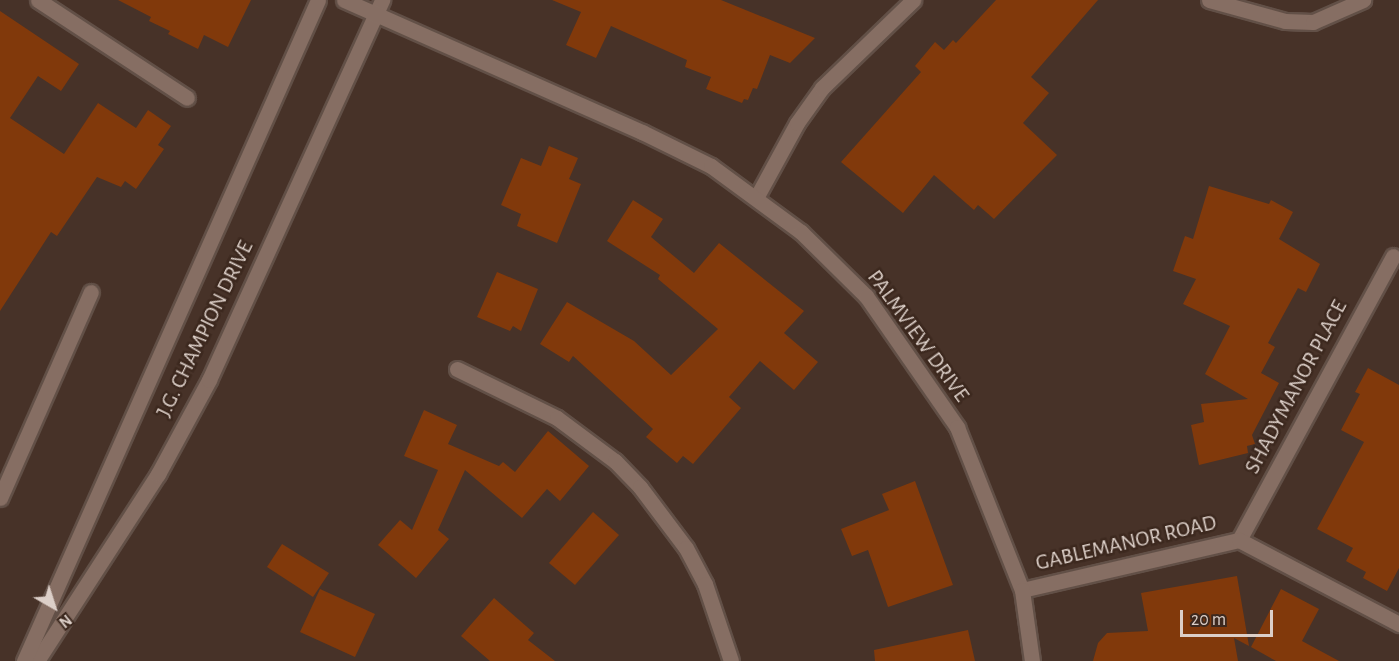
<!DOCTYPE html>
<html>
<head>
<meta charset="utf-8">
<style>
  body { margin:0 }
  #map { position:relative; width:1399px; height:661px; overflow:hidden; background:#473228; font-family:"Alegreya Sans",sans-serif }
  div>[style] { position:absolute }
  [style*='--x'] { left:calc(var(--x)*1px); top:calc(var(--y)*1px); width:calc(var(--w)*1px); rotate:calc(var(--a)*1deg) }
  .building>* { inset:0; background:#81390b }
  .roads { filter:drop-shadow(2px 0 #625047) drop-shadow(-2px 0 #625047) drop-shadow(0 2px #625047) drop-shadow(0 -2px #625047) }
  .minor>* { height:15px; margin:-7.5px; padding:0 7.5px; transform-origin:7.5px; border-radius:7.5px; background:#866e63 }
  .tertiary>* { height:15px; margin:-7.5px; padding:0 7.5px; transform-origin:7.5px; border-radius:7.5px; background:#866e63 }
  .secondary>* { height:15px; margin:-7.5px; padding:0 7.5px; transform-origin:7.5px; border-radius:7.5px; background:#866e63 }
  span { translate:-50% -50%; white-space:nowrap; text-align:center; line-height:1.15; -webkit-text-stroke:5px #3c281e; paint-order:stroke }
  .street-label { font-size:22px; color:#dccfc8 }
  .north { position:absolute; left:24px; top:577px; width:60px; height:60px; -webkit-text-stroke:4px #3c281e; paint-order:stroke; rotate:141deg; font-size:16px; font-weight:700; line-height:24px; text-align:center; color:#dccfc8 }
  .north::after { content:''; display:block; margin:auto; width:21px; height:27px; background:#dccfc8; clip-path:polygon(50% 0,100% 100%,50% 72%,0 100%) }
  .scale { position:absolute; left:1180px; top:610px; width:93px; height:27px; box-sizing:border-box; border:3px solid #dccfc8; border-top:0; padding-left:8px; font-size:18px; line-height:21px; white-space:nowrap; color:#dccfc8; -webkit-text-stroke:4px #3c281e; paint-order:stroke }
</style>
</head>
<body>
<div id="map">
  <div class="building">
    <div style="clip-path:polygon(118px 0,251px 0,228px 47px,204px 35px,198px 49px,168px 34px,170px 31px,149px 21px,151px 17px)"></div>
    <div style="clip-path:polygon(552px 0,721px 0,815px 38px,790px 63px,770px 55px,757px 89px,753px 88px,748px 100px,744px 99px,742px 103px,706px 89px,711px 77px,685px 67px,687px 60px,611px 26px,596px 58px,566px 45px,581px 12px)"></div>
    <div style="clip-path:polygon(996px 0,1098px 0,1031px 77px,1049px 93px,1023px 123px,1057px 155px,994px 219px,978px 205px,974px 210px,934px 175px,903px 213px,841px 162px,921px 72px,915px 66px,935px 42px,944px 50px,953px 40px,956px 43px)"></div>
    <div style="clip-path:polygon(0 11px,79px 64px,61px 91px,38px 76px,10px 118px,64px 154px,98px 103px,136px 128px,148px 110px,171px 126px,158px 145px,164px 149px,136px 189px,125px 181px,121px 187px,97px 177px,57px 236px,51px 232px,0 311px)"></div>
    <div style="clip-path:polygon(549px 146px,578px 158px,569px 179px,581px 184px,557px 243px,517px 226px,521px 214px,501px 205px,521px 158px,541px 166px)"></div>
    <div style="clip-path:polygon(1209px 186px,1269px 204px,1271px 200px,1293px 212px,1279px 239px,1320px 264px,1306px 292px,1298px 288px,1268px 343px,1275px 347px,1261px 373px,1279px 383px,1252px 435px,1255px 444px,1247px 446px,1248px 453px,1199px 465px,1191px 425px,1204px 422px,1201px 404px,1248px 399px,1205px 374px,1230px 326px,1183px 304px,1196px 279px,1173px 271px,1185px 236px,1193px 239px)"></div>
    <div style="clip-path:polygon(633px 200px,663px 219px,651px 237px,694px 273px,719px 243px,804px 311px,784px 333px,818px 362px,794px 390px,760px 361px,729px 397px,741px 408px,693px 464px,683px 456px,677px 463px,646px 437px,653px 429px,573px 356px,569px 362px,540px 344px,567px 302px,634px 341px,671px 375px,718px 329px,658px 279px,660px 275px,607px 241px)"></div>
    <div style="clip-path:polygon(497px 272px,538px 289px,521px 331px,513px 326px,510px 331px,477px 317px)"></div>
    <div style="clip-path:polygon(1368px 368px,1399px 385px,1399px 568px,1387px 591px,1363px 578px,1366px 572px,1346px 561px,1353px 548px,1317px 529px,1364px 442px,1341px 430px,1360px 394px,1355px 392px)"></div>
    <div style="clip-path:polygon(424px 410px,457px 425px,448px 444px,499px 466px,503px 462px,515px 472px,548px 431px,589px 466px,560px 501px,547px 489px,522px 518px,465px 470px,438px 530px,449px 539px,416px 578px,378px 545px,400px 520px,412px 530px,438px 470px,404px 456px)"></div>
    <div style="clip-path:polygon(915px 481px,953px 585px,888px 607px,868px 550px,852px 556px,841px 529px,889px 510px,882px 494px)"></div>
    <div style="clip-path:polygon(593px 512px,619px 535px,575px 585px,549px 563px)"></div>
    <div style="clip-path:polygon(282px 544px,329px 573px,313px 597px,267px 567px)"></div>
    <div style="clip-path:polygon(1237px 576px,1249px 646px,1234px 638px,1238px 661px,1093px 661px,1098px 643px,1107px 633px,1148px 631px,1141px 593px)"></div>
    <div style="clip-path:polygon(320px 589px,375px 614px,355px 657px,300px 632px)"></div>
    <div style="clip-path:polygon(1281px 589px,1319px 609px,1302px 641px,1339px 661px,1276px 661px,1251px 647px)"></div>
    <div style="clip-path:polygon(494px 598px,534px 633px,528px 640px,555px 661px,490px 661px,461px 636px)"></div>
    <div style="clip-path:polygon(968px 630px,975px 661px,875px 661px,874px 650px)"></div>
  </div>
  <div class="roads">
    <div class="minor">
      <div style="--x:38;--y:0;--w:178;--a:33.3"></div>
      <div style="--x:1209;--y:0;--w:79;--a:15.4"></div>
      <div style="--x:1285;--y:21;--w:28;--a:2"></div>
      <div style="--x:1313;--y:22;--w:55;--a:-23.7"></div>
      <div style="--x:756;--y:198;--w:85;--a:-61.3"></div>
      <div style="--x:797;--y:123;--w:43;--a:-54.5"></div>
      <div style="--x:822;--y:88;--w:127;--a:-44"></div>
      <div style="--x:457;--y:369;--w:111;--a:26.1"></div>
      <div style="--x:557;--y:418;--w:72;--a:36.6"></div>
      <div style="--x:615;--y:461;--w:36;--a:46"></div>
      <div style="--x:640;--y:487;--w:76;--a:53"></div>
      <div style="--x:686;--y:548;--w:41;--a:62.2"></div>
      <div style="--x:705;--y:584;--w:81;--a:71.3"></div>
      <div style="--x:0;--y:498;--w:225;--a:-66.2"></div>
      <div style="--x:1239;--y:540;--w:323;--a:-61.5"></div>
      <div style="--x:1022;--y:590;--w:223;--a:-13"></div>
      <div style="--x:1239;--y:540;--w:181;--a:27.7"></div>
      <div style="--x:37;--y:661;--w:223;--a:-57.1"></div>
      <div style="--x:158;--y:474;--w:107;--a:-61.5"></div>
      <div style="--x:209;--y:380;--w:418;--a:-65.5"></div>
    </div>
    <div class="tertiary">
      <div style="--x:344;--y:0;--w:326;--a:23.9"></div>
      <div style="--x:642;--y:132;--w:77;--a:26.2"></div>
      <div style="--x:711;--y:166;--w:112;--a:36.3"></div>
      <div style="--x:801;--y:232;--w:91;--a:44.6"></div>
      <div style="--x:866;--y:296;--w:160;--a:55.2"></div>
      <div style="--x:957;--y:427;--w:175;--a:68.3"></div>
      <div style="--x:1022;--y:590;--w:72;--a:82"></div>
    </div>
    <div class="secondary">
      <div style="--x:24;--y:661;--w:723;--a:-66.02"></div>
    </div>
  </div>
  <div class="street-label">
    <span style="left:205px;top:329px;rotate:-64deg">J.G. CHAMPION DRIVE</span>
    <span style="left:918px;top:336px;rotate:54deg">PALMVIEW DRIVE</span>
    <span style="left:1296px;top:387px;rotate:-62deg">SHADYMANOR PLACE</span>
    <span style="left:1126px;top:543px;rotate:-13deg">GABLEMANOR ROAD</span>
  </div>
  <div class="north">N</div>
  <div class="scale">20 m</div>
</div>
</body>
</html>
